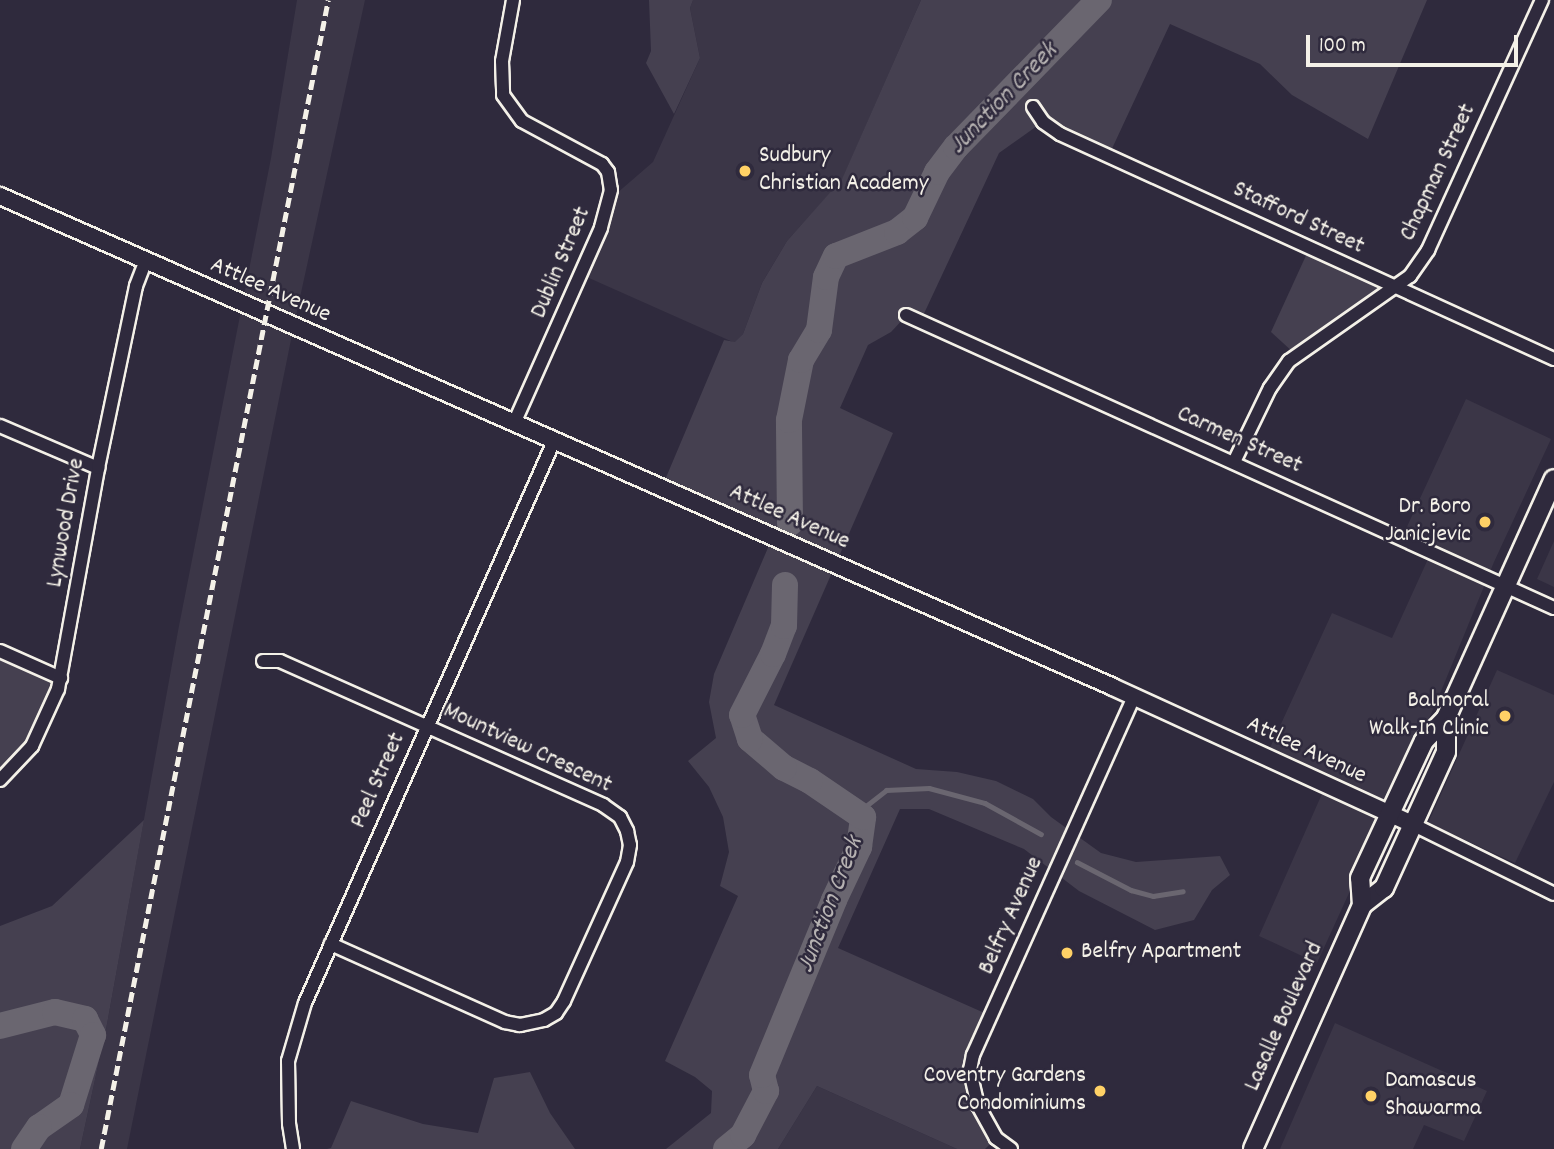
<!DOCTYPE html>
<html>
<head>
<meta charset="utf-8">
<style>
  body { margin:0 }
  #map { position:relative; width:1554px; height:1149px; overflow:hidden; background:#2f2a3d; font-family:Dekko,sans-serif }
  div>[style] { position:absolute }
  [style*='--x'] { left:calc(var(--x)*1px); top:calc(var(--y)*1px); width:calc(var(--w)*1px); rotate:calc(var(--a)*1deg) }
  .built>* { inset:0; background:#3b3647 }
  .green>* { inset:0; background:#454050 }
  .stream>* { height:4.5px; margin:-2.25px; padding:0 2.25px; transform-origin:2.25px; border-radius:2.25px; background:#6a6670 }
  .river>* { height:26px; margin:-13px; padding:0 13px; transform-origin:13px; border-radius:13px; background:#6a6670 }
  .roads { filter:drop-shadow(2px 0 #f4f1e8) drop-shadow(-2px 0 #f4f1e8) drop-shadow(0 2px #f4f1e8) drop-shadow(0 -2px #f4f1e8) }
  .minor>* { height:12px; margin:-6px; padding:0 6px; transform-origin:6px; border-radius:6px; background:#2f2a3d }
  .tertiary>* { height:16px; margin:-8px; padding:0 8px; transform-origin:8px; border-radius:8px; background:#2f2a3d }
  .secondary>* { height:18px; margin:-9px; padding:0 9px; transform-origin:9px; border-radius:9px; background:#2f2a3d }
  .rail>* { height:4.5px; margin-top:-2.25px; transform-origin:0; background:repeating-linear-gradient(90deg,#f4f1e8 0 10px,transparent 0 15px) }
  .dots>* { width:19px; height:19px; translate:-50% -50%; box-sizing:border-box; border:4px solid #2f2a3d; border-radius:50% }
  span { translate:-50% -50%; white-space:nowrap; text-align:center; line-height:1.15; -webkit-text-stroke:5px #2f2a3d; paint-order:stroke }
  .poi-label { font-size:24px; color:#f4f1e8 }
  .left { translate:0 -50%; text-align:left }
  .right { translate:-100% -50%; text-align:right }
  .street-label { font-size:24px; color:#f4f1e8 }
  .water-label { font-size:26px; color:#b6b2b2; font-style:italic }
  .scale { position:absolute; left:1306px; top:35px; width:212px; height:32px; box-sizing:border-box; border:4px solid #f4f1e8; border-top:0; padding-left:9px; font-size:21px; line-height:24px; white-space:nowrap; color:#f4f1e8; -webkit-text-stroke:5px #2f2a3d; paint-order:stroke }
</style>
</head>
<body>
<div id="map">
  <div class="built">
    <div style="clip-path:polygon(297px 0,365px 0,294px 325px,127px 1149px,80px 1149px,107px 1024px,178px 631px,271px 158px)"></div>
    <div style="clip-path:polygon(693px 0,921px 0,842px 180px,787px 241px,762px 283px,743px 334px,735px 343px,580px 274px,609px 200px,653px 162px,700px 58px,690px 8px)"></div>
    <div style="clip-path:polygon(1466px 399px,1551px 439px,1494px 562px,1437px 701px,1317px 963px,1259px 936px,1329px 778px,1269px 750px,1332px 613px,1392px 638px,1428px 559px,1398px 546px)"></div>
    <div style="clip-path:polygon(1554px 541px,1554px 587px,1537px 579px)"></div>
    <div style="clip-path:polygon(1497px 670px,1554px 695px,1554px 782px,1515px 863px,1428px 823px)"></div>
    <div style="clip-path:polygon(1335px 1023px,1487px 1091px,1464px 1141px,1424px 1125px,1413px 1149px,1280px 1149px)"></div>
    <div style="clip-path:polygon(817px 1086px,957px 1149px,778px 1149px)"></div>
  </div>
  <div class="green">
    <div style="clip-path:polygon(649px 0,693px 0,690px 8px,700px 58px,674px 114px,646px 63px,651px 51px)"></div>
    <div style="clip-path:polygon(921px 0,1427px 0,1368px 139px,1292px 95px,1260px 64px,1170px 24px,1109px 155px,1044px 121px,999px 153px,921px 320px,907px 315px,891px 332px,868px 345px,840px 408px,893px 433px,774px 705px,916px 769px,957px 772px,996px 781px,1033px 799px,1051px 817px,1101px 853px,1136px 862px,1220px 856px,1230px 875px,1212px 890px,1194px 920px,1155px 930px,1079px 891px,1024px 849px,929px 809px,900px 809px,838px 948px,989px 1015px,969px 1070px,995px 1139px,985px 1149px,957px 1149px,817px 1086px,778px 1149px,666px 1149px,711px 1113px,712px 1091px,695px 1077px,665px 1061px,738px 896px,720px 886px,729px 852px,723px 817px,709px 787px,688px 761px,716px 738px,709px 702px,714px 674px,773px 536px,662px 487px,724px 340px,735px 342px,743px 334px,762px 283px,787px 241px,842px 179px)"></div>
    <div style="clip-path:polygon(1309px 249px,1392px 287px,1294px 353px,1271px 332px)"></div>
    <div style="clip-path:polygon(0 652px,58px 679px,43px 724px,0 777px)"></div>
    <div style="clip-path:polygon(144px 820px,107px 1024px,80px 1149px,0 1149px,0 926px,52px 906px)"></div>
    <div style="clip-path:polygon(530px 1072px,550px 1113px,575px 1149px,327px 1149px,331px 1148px,351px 1101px,423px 1124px,478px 1133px,494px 1078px)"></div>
  </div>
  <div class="stream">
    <div style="--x:857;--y:813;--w:37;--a:-38"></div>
    <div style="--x:886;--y:790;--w:43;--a:-2.7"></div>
    <div style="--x:929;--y:788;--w:58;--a:15"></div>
    <div style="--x:985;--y:803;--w:64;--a:29"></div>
    <div style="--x:1077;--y:862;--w:61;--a:27.4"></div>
    <div style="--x:1131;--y:890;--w:23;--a:15"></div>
    <div style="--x:1153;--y:896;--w:30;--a:-9"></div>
  </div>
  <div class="river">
    <div style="--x:790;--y:523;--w:103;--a:-90.6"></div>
    <div style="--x:789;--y:420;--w:61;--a:-78.7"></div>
    <div style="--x:801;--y:360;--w:35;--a:-59"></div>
    <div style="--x:819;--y:330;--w:53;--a:-82.5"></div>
    <div style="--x:826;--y:277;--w:23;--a:-65"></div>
    <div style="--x:836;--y:256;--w:66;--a:-21.5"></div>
    <div style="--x:897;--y:232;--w:23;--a:-38"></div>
    <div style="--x:915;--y:218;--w:51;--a:-64.4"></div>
    <div style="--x:937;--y:172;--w:31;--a:-53"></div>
    <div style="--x:956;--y:147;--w:205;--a:-45.8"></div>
    <div style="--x:0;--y:1026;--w:57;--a:-14.3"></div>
    <div style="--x:55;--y:1012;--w:31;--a:13"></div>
    <div style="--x:85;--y:1019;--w:18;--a:63"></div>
    <div style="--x:93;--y:1035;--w:73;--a:107.4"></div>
    <div style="--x:71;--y:1105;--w:39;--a:145"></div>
    <div style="--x:39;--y:1127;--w:27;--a:124"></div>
    <div style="--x:726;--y:1149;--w:22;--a:-39"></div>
    <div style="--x:743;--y:1135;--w:50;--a:-62.4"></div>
    <div style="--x:766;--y:1091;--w:16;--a:-104"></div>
    <div style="--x:762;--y:1075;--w:189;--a:-67.6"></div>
    <div style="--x:834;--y:900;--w:59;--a:-64.7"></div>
    <div style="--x:859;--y:847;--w:30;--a:-82"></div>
    <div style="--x:863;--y:817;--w:64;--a:-145.8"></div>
    <div style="--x:810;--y:781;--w:29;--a:-153"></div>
    <div style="--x:784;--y:768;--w:45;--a:-139.5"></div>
    <div style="--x:750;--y:739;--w:25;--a:-108"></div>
    <div style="--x:742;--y:715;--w:68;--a:-63.1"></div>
    <div style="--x:773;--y:654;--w:30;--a:-69"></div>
    <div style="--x:784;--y:626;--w:41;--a:-88.6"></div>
  </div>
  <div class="roads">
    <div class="minor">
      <div style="--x:513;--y:0;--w:62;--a:100.2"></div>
      <div style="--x:502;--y:61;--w:34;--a:88"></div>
      <div style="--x:503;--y:95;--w:32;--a:54"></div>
      <div style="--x:522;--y:121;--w:91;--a:28.3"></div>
      <div style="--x:602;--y:164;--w:10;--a:53"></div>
      <div style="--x:608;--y:172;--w:18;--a:81"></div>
      <div style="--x:611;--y:190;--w:39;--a:105"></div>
      <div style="--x:601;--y:228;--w:214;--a:114"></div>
      <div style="--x:1033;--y:107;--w:18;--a:56"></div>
      <div style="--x:1043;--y:122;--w:21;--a:35"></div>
      <div style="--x:1060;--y:134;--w:543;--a:24.49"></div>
      <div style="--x:906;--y:315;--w:711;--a:24.33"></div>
      <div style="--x:0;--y:426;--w:107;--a:23.2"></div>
      <div style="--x:1234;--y:462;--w:82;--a:-64.1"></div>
      <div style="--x:1270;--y:388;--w:33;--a:-55"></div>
      <div style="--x:1289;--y:361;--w:148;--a:-35.1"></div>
      <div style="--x:1410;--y:276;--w:32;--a:-55"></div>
      <div style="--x:1428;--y:250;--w:275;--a:-65.5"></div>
      <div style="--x:0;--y:651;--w:67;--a:23.9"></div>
      <div style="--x:263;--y:661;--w:17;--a:0"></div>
      <div style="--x:280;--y:661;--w:354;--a:24"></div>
      <div style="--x:603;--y:805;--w:21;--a:35"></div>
      <div style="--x:620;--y:817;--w:16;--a:63"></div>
      <div style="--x:627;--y:831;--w:14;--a:78"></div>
      <div style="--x:630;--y:845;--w:17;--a:100"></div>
      <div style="--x:627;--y:862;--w:153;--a:114.4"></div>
      <div style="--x:564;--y:1001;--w:14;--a:124"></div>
      <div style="--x:556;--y:1013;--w:14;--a:150"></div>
      <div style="--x:544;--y:1020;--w:25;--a:168"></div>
      <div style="--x:520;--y:1025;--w:15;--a:-169"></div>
      <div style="--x:505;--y:1022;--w:191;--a:-155.9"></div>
      <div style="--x:0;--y:780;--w:47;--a:-46.7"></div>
      <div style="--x:32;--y:746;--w:63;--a:-65.5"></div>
      <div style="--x:58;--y:689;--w:225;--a:-79.7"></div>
      <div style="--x:98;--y:468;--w:186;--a:-78.2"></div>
      <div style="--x:136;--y:286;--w:28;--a:-69"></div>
      <div style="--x:1412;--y:824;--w:158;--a:26.2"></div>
      <div style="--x:293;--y:1149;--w:25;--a:-99"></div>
      <div style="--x:289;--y:1124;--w:63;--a:-90.9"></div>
      <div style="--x:288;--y:1061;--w:60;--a:-73.7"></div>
      <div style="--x:305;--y:1003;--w:615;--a:-66.1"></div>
      <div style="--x:1011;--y:1149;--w:19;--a:-144"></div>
      <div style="--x:996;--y:1138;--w:37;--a:-119"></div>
      <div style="--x:978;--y:1106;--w:37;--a:-103"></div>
      <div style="--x:970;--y:1070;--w:15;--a:-79"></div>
      <div style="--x:973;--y:1055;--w:393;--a:-65.8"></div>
    </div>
    <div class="tertiary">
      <div style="--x:0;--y:196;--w:1216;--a:23.8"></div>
      <div style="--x:1113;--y:687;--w:329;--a:24.6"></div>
    </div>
    <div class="secondary">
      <div style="--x:1362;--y:905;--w:28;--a:-38"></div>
      <div style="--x:1384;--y:888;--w:149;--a:-65.5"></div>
      <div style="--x:1446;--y:752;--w:34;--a:-90"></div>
      <div style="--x:1253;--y:1149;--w:267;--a:-65.9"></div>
      <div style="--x:1362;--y:905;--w:27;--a:-94"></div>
      <div style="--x:1360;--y:878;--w:151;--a:-65"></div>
      <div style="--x:1424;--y:741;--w:32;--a:-46"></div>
      <div style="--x:1446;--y:718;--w:262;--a:-65.7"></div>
    </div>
  </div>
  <div class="rail">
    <div style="--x:101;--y:1149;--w:1171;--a:-78.82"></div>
  </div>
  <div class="dots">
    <div style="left:745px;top:171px;background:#ffd166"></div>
    <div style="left:1485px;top:522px;background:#ffd166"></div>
    <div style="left:1505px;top:716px;background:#ffd166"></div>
    <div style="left:1067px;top:953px;background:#ffd166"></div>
    <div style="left:1100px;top:1091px;background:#ffd166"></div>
    <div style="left:1371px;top:1096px;background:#ffd166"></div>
  </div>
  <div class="poi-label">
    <span class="left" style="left:759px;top:171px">Sudbury<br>Christian Academy</span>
    <span class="right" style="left:1471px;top:522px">Dr. Boro<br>Janicjevic</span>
    <span class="right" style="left:1489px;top:716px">Balmoral<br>Walk-In Clinic</span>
    <span class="left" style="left:1081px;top:953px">Belfry Apartment</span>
    <span class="right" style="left:1086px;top:1091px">Coventry Gardens<br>Condominiums</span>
    <span class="left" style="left:1385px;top:1096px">Damascus<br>Shawarma</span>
  </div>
  <div class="street-label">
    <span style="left:1439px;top:173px;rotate:-65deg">Chapman Street</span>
    <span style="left:1298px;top:219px;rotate:25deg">Stafford Street</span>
    <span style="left:562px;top:263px;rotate:-67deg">Dublin Street</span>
    <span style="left:270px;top:291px;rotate:24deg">Attlee Avenue</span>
    <span style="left:1239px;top:441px;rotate:24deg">Carmen Street</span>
    <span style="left:789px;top:518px;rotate:24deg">Attlee Avenue</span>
    <span style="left:67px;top:523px;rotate:-80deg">Lynwood Drive</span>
    <span style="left:527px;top:749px;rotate:25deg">Mountview Crescent</span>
    <span style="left:1306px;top:751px;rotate:25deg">Attlee Avenue</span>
    <span style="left:379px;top:781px;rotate:-66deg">Peel Street</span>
    <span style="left:1012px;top:916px;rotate:-66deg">Belfry Avenue</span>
    <span style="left:1285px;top:1017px;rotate:-66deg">Lasalle Boulevard</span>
  </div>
  <div class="water-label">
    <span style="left:1004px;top:99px;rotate:-46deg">Junction Creek</span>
    <span style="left:831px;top:905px;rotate:-69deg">Junction Creek</span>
  </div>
  <div class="scale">100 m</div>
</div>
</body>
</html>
